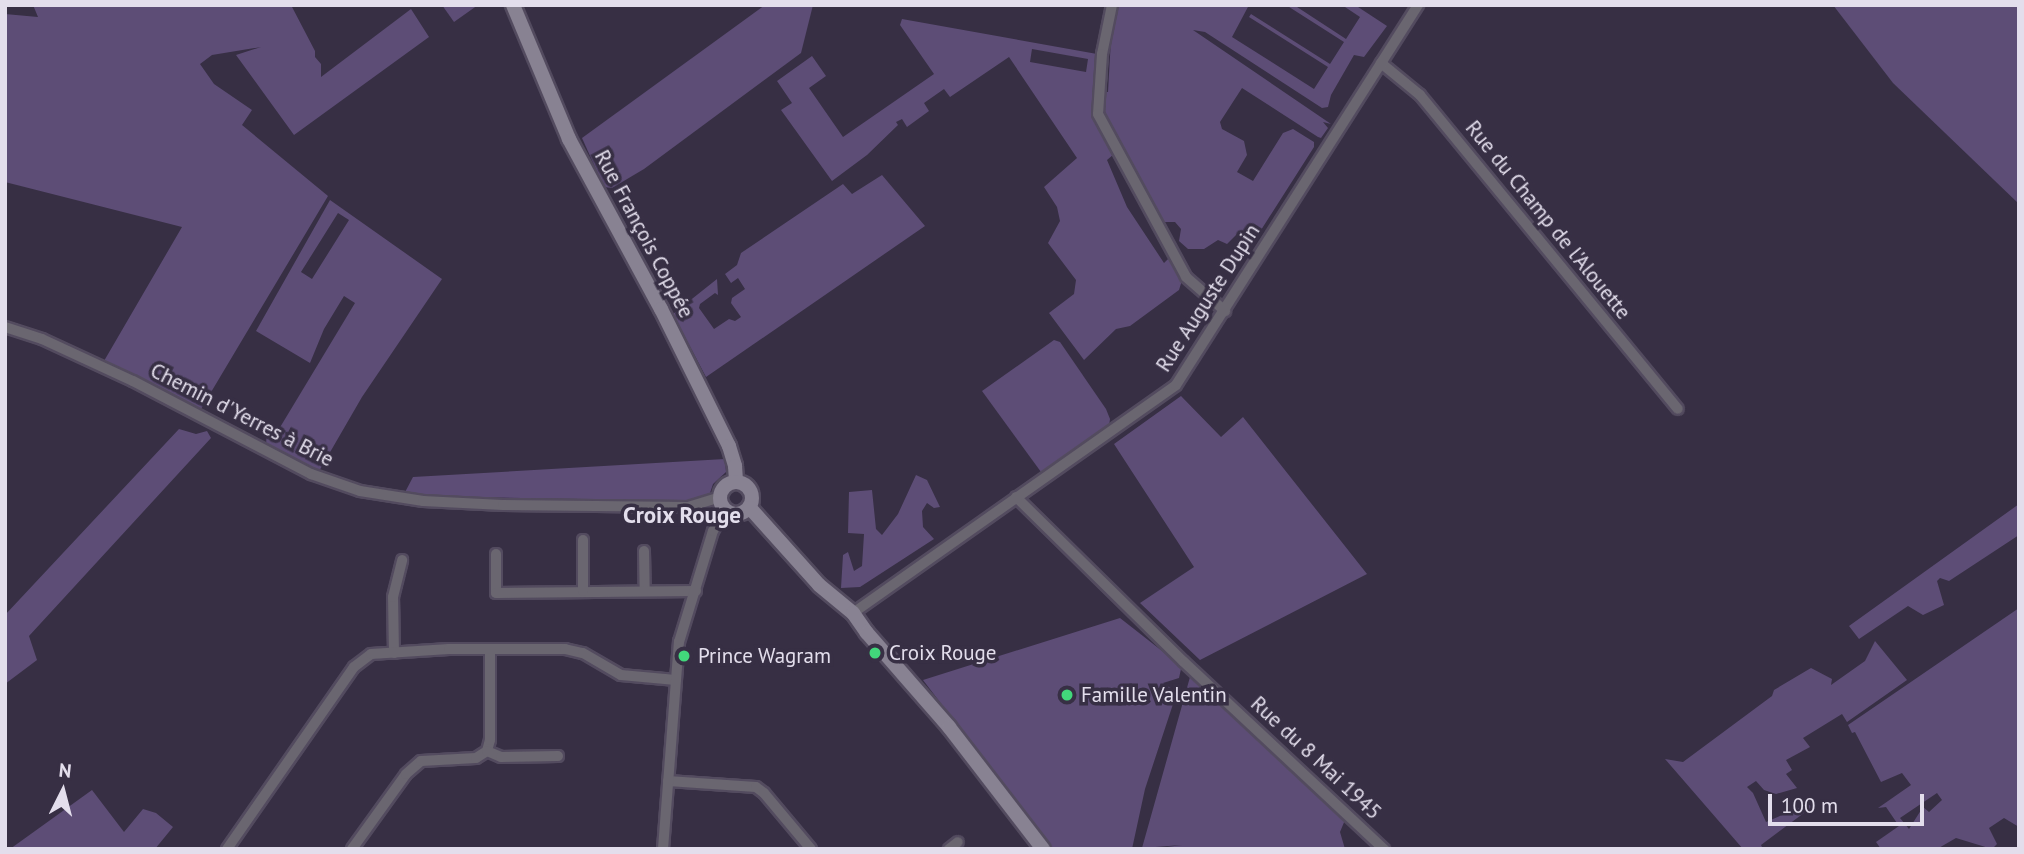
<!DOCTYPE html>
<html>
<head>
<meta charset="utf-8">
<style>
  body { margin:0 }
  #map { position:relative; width:2024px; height:854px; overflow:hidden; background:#372f44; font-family:"PT Sans",sans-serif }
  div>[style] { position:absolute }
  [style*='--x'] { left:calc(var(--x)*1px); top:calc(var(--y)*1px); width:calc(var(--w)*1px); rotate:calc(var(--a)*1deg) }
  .green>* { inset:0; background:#5d4d76 }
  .roads { filter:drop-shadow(2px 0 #534b5f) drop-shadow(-2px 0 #534b5f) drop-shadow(0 2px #534b5f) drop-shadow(0 -2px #534b5f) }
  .street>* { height:10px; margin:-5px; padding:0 5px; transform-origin:5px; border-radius:5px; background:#6a6670 }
  .secondary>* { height:14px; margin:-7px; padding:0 7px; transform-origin:7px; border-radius:7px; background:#888292 }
  .secondary>.ring { margin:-7px; padding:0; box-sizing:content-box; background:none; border:14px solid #888292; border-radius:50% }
  .dots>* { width:19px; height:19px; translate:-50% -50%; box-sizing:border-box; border:4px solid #372f44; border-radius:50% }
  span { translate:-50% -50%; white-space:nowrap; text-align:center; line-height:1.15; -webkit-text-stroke:7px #372f44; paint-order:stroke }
  .street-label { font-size:21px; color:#e3deec }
  .poi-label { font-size:21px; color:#e3deec }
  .left { translate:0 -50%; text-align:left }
  .neighbourhood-label { font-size:23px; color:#e3deec; font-weight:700 }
  .frame { position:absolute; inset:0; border:7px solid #e3deec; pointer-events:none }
  .north { position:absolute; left:28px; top:756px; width:70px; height:70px; -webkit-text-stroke:5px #372f44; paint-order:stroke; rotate:6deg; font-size:19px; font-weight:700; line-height:28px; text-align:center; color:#e3deec }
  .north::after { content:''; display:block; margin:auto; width:24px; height:32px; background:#e3deec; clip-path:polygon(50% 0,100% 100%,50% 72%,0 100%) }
  .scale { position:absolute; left:1768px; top:794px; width:156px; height:32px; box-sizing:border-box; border:4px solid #e3deec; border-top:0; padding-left:9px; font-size:21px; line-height:24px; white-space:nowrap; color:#e3deec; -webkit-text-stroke:5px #372f44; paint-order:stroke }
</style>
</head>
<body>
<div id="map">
  <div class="green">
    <div style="clip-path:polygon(33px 5px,291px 5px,315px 51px,315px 57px,321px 64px,321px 77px,411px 9px,429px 37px,294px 135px,236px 55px,261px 47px,212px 55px,200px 64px,214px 84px,252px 110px,242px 125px,328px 196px,201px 409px,104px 361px,182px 227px,5px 182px,5px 14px,38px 17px)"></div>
    <div style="clip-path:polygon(442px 5px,478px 5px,454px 22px)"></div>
    <div style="clip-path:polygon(765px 5px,813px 5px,801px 53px,644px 169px,612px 188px,604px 187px,582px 138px)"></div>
    <div style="clip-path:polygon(evenodd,1117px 5px,1249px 5px,1232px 37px,1314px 89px,1328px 67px,1249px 17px,1251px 14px,1330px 64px,1344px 42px,1286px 5px,1294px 5px,1346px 39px,1360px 17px,1342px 5px,1355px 5px,1387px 26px,1364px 57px,1354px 55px,1331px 95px,1328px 107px,1322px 108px,1205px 32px,1193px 30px,1331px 124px,1323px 122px,1328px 128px,1321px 138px,1318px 137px,1242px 88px,1220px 122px,1222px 129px,1244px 141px,1247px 155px,1237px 172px,1253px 181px,1283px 133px,1293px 129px,1314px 142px,1314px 147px,1254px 241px,1239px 232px,1227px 244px,1218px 240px,1204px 249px,1188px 249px,1179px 241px,1181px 229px,1175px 222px,1162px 222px,1152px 209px,1146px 191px,1131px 183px,1114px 154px,1107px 160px,1127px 207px,1164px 263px,1171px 256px,1183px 277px,1179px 290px,1130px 326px,1116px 329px,1084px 360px,1049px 313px,1074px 294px,1076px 280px,1048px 243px,1060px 221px,1057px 207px,1044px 187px,1077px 158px,1009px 57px,950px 97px,944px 89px,924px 103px,929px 111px,907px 127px,902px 119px,896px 122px,898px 125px,867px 155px,832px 181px,781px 110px,792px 103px,777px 81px,812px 56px,826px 76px,809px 88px,843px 137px,934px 74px,900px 25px,902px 19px,1097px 54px,1100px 56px,1096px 92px,1108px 92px,1111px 39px,1117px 5px,1032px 49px,1088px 59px,1086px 72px,1030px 62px,1032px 49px)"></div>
    <div style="clip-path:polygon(1833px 5px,2019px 5px,2019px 204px,1893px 83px)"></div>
    <div style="clip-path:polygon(882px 175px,925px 226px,706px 377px,673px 314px,717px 279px,718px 295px,715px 293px,700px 304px,699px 308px,714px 329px,729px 319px,735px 321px,741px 317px,731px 303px,732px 298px,745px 289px,738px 278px,731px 283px,725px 274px,737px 265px,741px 253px,843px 184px,852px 194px)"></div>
    <div style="clip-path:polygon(evenodd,330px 200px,442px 279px,362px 397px,318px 473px,266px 446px,267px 426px,279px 429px,355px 303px,344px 296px,324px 329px,310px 363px,256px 331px,330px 200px,338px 213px,349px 220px,312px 279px,301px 272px,338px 213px)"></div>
    <div style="clip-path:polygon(1054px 340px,1060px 342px,1106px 409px,1110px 419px,1109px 426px,1041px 472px,982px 391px)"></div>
    <div style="clip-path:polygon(1181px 396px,1221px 437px,1243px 417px,1367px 574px,1200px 660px,1140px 603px,1194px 567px,1114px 444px)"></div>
    <div style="clip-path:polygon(179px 429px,196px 434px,207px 431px,211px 438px,29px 636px,37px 660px,5px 684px,5px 615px)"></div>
    <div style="clip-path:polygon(725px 459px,726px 472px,713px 484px,709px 496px,693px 501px,403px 496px,413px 477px)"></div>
    <div style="clip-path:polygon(916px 475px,927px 480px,940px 507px,934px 508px,927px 503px,922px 511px,923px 527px,934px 539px,860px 587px,841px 588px,843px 555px,848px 552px,854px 571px,862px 566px,864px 534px,848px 533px,849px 492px,872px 490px,876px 529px,882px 535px,898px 514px)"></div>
    <div style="clip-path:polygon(2019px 504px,2019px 535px,1949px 581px,1940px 578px,1937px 581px,1944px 605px,1923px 615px,1908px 606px,1859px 639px,1849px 626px)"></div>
    <div style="clip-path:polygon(evenodd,2019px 608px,2019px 827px,2004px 818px,1989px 828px,1997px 844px,1992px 849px,1956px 838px,1937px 849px,1881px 849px,1876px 842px,1899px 826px,1886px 807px,1878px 808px,1911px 785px,1902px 773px,1881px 782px,1855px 732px,1852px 733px,1848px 725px,2019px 608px,1937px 793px,1942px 800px,1929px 812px,1923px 807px,1909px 829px,1900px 818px,1937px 793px)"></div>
    <div style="clip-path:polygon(1120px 618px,1180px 665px,1181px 669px,1179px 678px,1163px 683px,1177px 692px,1145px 789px,1132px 849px,1052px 849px,923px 680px)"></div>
    <div style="clip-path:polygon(1875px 641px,1907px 680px,1847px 722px,1842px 714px,1803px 738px,1810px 747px,1786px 760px,1792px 770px,1786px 774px,1797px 788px,1776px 794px,1764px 790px,1756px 781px,1747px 787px,1753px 793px,1766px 822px,1808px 804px,1812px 807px,1761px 845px,1763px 849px,1743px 849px,1665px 759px,1683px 762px,1772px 696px,1774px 690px,1811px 668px,1832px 679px,1831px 685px,1865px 661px)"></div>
    <div style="clip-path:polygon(1190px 677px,1198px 678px,1345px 820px,1340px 832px,1345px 849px,1152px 849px,1182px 845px,1142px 848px)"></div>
    <div style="clip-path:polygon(92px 790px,124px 832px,143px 809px,156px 813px,173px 827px,155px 849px,10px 849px)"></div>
  </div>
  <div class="roads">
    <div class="street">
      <div style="--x:1112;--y:5;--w:50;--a:101.5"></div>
      <div style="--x:1102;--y:54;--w:60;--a:93.8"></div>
      <div style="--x:1098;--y:114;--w:185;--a:61.6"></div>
      <div style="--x:1186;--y:277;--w:52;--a:41.1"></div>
      <div style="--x:1381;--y:63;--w:50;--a:39.4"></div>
      <div style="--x:1420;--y:95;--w:406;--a:50.6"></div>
      <div style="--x:5;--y:327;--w:39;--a:18"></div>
      <div style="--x:42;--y:339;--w:100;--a:24.8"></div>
      <div style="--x:133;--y:381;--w:201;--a:27.6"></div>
      <div style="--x:311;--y:474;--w:52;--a:19.1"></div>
      <div style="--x:360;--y:491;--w:64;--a:9"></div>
      <div style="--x:423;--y:501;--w:80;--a:2.9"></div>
      <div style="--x:503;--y:505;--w:185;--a:0.6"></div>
      <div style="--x:688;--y:507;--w:34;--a:-17"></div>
      <div style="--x:1016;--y:497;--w:235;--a:44.5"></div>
      <div style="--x:1184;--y:662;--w:274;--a:43.1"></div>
      <div style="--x:644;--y:551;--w:39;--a:89"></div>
      <div style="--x:496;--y:554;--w:39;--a:90"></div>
      <div style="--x:496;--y:593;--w:200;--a:-0.6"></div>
      <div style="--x:583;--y:591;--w:51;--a:-90"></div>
      <div style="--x:853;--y:613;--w:395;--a:-35.2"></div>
      <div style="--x:1176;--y:385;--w:451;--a:-57.5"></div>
      <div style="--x:394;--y:653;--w:56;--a:-91"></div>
      <div style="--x:393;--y:597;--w:38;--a:-76"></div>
      <div style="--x:487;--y:751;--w:11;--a:-75"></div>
      <div style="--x:490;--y:740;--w:91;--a:-90"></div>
      <div style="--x:668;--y:781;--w:88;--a:3.9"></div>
      <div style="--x:756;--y:787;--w:10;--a:37"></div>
      <div style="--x:764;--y:793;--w:73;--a:50"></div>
      <div style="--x:227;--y:849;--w:222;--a:-55.1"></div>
      <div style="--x:354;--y:667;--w:21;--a:-37"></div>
      <div style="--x:371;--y:654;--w:78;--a:-3.7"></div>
      <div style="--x:449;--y:649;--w:116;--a:0"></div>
      <div style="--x:565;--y:649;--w:18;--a:13"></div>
      <div style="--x:583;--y:653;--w:44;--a:30.1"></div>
      <div style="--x:621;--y:675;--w:55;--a:5.2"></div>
      <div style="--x:352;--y:849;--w:92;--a:-54.2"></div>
      <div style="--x:406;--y:774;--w:20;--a:-41"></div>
      <div style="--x:421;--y:761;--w:55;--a:-3.1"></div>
      <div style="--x:476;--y:758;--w:13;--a:-32"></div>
      <div style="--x:487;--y:751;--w:15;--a:23"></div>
      <div style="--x:501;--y:757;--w:57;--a:-1"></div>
      <div style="--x:663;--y:849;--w:208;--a:-85.6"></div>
      <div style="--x:679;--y:642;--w:116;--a:-73"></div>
      <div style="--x:713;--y:531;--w:23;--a:-59"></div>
      <div style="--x:949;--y:849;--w:11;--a:-38"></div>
    </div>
    <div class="secondary">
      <div style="--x:513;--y:5;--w:145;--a:67.3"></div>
      <div style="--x:569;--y:139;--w:193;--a:61.6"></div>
      <div style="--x:661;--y:309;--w:153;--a:63.6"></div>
      <div style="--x:729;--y:446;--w:21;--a:73"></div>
      <div style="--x:735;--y:466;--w:16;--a:86"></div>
      <div class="ring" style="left:720px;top:482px;width:18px;height:18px"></div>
      <div style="--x:750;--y:508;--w:103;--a:48.1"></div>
      <div style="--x:819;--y:585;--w:44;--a:39.5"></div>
      <div style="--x:853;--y:613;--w:24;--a:55"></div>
      <div style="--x:867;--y:633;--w:125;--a:48.9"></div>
      <div style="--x:949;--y:727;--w:154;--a:52.4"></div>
    </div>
  </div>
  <div class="dots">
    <div style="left:875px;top:653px;background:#42d77b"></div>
    <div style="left:684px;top:656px;background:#42d77b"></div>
    <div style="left:1067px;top:695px;background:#42d77b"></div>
  </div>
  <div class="street-label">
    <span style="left:1548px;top:220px;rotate:51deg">Rue du Champ de l'Alouette</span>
    <span style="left:644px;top:234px;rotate:62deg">Rue François Coppée</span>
    <span style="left:1208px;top:298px;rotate:-57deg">Rue Auguste Dupin</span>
    <span style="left:242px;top:415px;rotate:27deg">Chemin d'Yerres à Brie</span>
    <span style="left:1316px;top:758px;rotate:43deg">Rue du 8 Mai 1945</span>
  </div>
  <div class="poi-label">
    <span class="left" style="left:889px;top:653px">Croix Rouge</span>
    <span class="left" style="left:698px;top:656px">Prince Wagram</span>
    <span class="left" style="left:1081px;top:695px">Famille Valentin</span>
  </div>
  <div class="neighbourhood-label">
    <span style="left:682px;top:515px">Croix Rouge</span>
  </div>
  <div class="frame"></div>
  <div class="north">N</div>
  <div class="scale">100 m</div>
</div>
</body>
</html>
